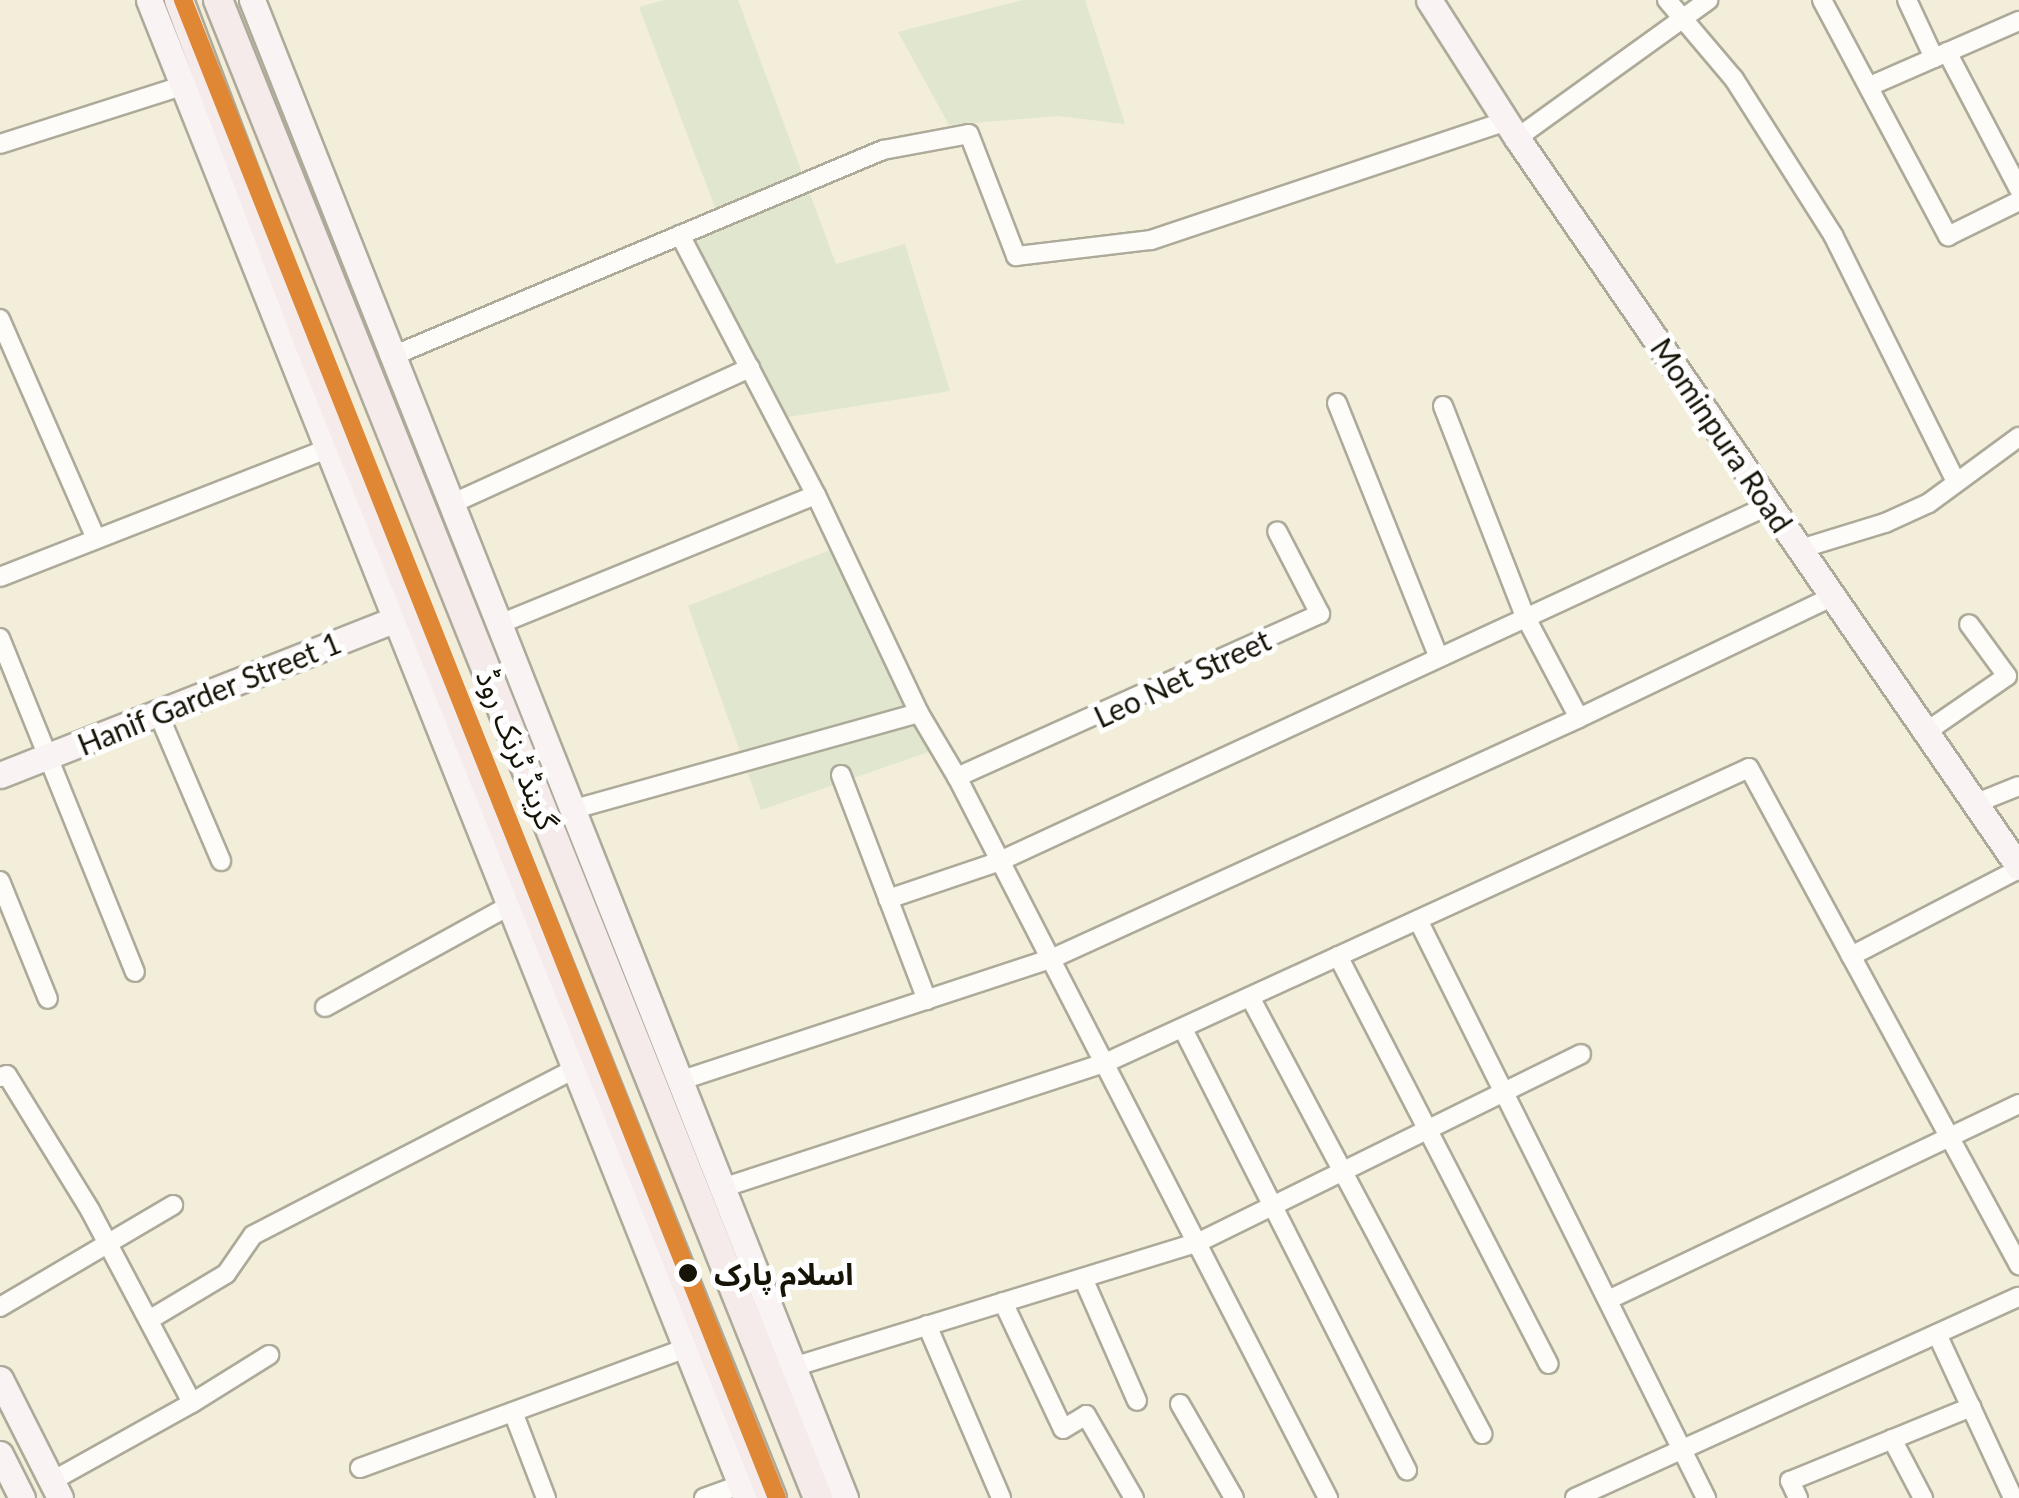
<!DOCTYPE html>
<html>
<head>
<meta charset="utf-8">
<style>
  body { margin:0 }
  #map { position:relative; width:2019px; height:1498px; overflow:hidden; background:#f2eeda; font-family:Lato,"Noto Sans Arabic",sans-serif }
  div>[style] { position:absolute }
  [style*='--x'] { left:calc(var(--x)*1px); top:calc(var(--y)*1px); width:calc(var(--w)*1px); rotate:calc(var(--a)*1deg) }
  .green>* { inset:0; background:#e0e7ce }
  .roads { filter:drop-shadow(2px 0 #adaa9a) drop-shadow(-2px 0 #adaa9a) drop-shadow(0 2px #adaa9a) drop-shadow(0 -2px #adaa9a) }
  .street>* { height:18px; margin:-9px; padding:0 9px; transform-origin:9px; border-radius:9px; background:#fdfcf9 }
  .secondary>* { height:25px; margin:-12.5px; padding:0 12.5px; transform-origin:12.5px; border-radius:12.5px; background:#f9f4f3 }
  .primary>* { height:28px; margin:-14px; padding:0 14px; transform-origin:14px; border-radius:14px; background:#f5ebeb }
  .metro-1>* { height:18px; margin:-9px; padding:0 9px; transform-origin:9px; border-radius:9px; background:#e08735 }
  .dots>* { width:28px; height:28px; translate:-50% -50%; box-sizing:border-box; border:5px solid #fff; border-radius:50% }
  span { translate:-50% -50%; white-space:nowrap; text-align:center; line-height:1.15; -webkit-text-stroke:10px #fff; paint-order:stroke }
  .street-label { font-size:30px; color:#161307 }
  .stop-label { font-size:30px; color:#161307; font-weight:700 }
  .left { translate:0 -50%; text-align:left }
</style>
</head>
<body>
<div id="map">
  <div class="green">
    <div style="clip-path:polygon(664px 0,738px 0,836px 264px,905px 244px,950px 391px,776px 419px,680px 235px,719px 218px,639px 7px)"></div>
    <div style="clip-path:polygon(1023px 0,1085px 0,1125px 124px,1057px 116px,949px 125px,898px 32px)"></div>
    <div style="clip-path:polygon(840px 546px,940px 748px,761px 810px,688px 606px)"></div>
  </div>
  <div class="roads">
    <div class="street">
      <div style="--x:1667;--y:0;--w:104;--a:49.7"></div>
      <div style="--x:1734;--y:79;--w:185;--a:57.6"></div>
      <div style="--x:1833;--y:235;--w:276;--a:63.5"></div>
      <div style="--x:1822;--y:0;--w:268;--a:61.9"></div>
      <div style="--x:1948;--y:236;--w:79;--a:-26.2"></div>
      <div style="--x:1907;--y:0;--w:64;--a:65"></div>
      <div style="--x:1947;--y:52;--w:155;--a:62.3"></div>
      <div style="--x:1870;--y:86;--w:163;--a:-23.6"></div>
      <div style="--x:1517;--y:138;--w:236;--a:-35.8"></div>
      <div style="--x:0;--y:144;--w:191;--a:-17.7"></div>
      <div style="--x:680;--y:235;--w:293;--a:62.4"></div>
      <div style="--x:816;--y:495;--w:241;--a:64.7"></div>
      <div style="--x:919;--y:713;--w:74;--a:59.3"></div>
      <div style="--x:957;--y:777;--w:811;--a:62.77"></div>
      <div style="--x:0;--y:319;--w:240;--a:66.4"></div>
      <div style="--x:390;--y:357;--w:535;--a:-22.78"></div>
      <div style="--x:883;--y:150;--w:87;--a:-10.5"></div>
      <div style="--x:969;--y:134;--w:131;--a:68.9"></div>
      <div style="--x:1016;--y:256;--w:136;--a:-6.8"></div>
      <div style="--x:1151;--y:240;--w:375;--a:-18.5"></div>
      <div style="--x:1337;--y:403;--w:272;--a:68.2"></div>
      <div style="--x:1443;--y:406;--w:225;--a:68.7"></div>
      <div style="--x:1525;--y:616;--w:115;--a:62.1"></div>
      <div style="--x:449;--y:505;--w:331;--a:-24.5"></div>
      <div style="--x:1800;--y:549;--w:89;--a:-17"></div>
      <div style="--x:1885;--y:523;--w:48;--a:-24.4"></div>
      <div style="--x:1929;--y:503;--w:112;--a:-36.3"></div>
      <div style="--x:0;--y:577;--w:350;--a:-21.4"></div>
      <div style="--x:497;--y:625;--w:344;--a:-22.2"></div>
      <div style="--x:0;--y:638;--w:360;--a:68"></div>
      <div style="--x:158;--y:713;--w:161;--a:66.9"></div>
      <div style="--x:1923;--y:734;--w:102;--a:-34.6"></div>
      <div style="--x:2007;--y:676;--w:64;--a:-126.2"></div>
      <div style="--x:841;--y:775;--w:241;--a:69.1"></div>
      <div style="--x:957;--y:777;--w:398;--a:-24.2"></div>
      <div style="--x:1320;--y:614;--w:93;--a:-117.4"></div>
      <div style="--x:1974;--y:804;--w:48;--a:-21.8"></div>
      <div style="--x:571;--y:810;--w:361;--a:-15.6"></div>
      <div style="--x:0;--y:881;--w:127;--a:67.9"></div>
      <div style="--x:888;--y:899;--w:118;--a:-18.7"></div>
      <div style="--x:1000;--y:861;--w:851;--a:-24.82"></div>
      <div style="--x:1418;--y:920;--w:646;--a:63.51"></div>
      <div style="--x:1338;--y:956;--w:459;--a:62.7"></div>
      <div style="--x:1851;--y:956;--w:189;--a:-27.4"></div>
      <div style="--x:1250;--y:997;--w:495;--a:62"></div>
      <div style="--x:325;--y:1007;--w:210;--a:-28.8"></div>
      <div style="--x:1183;--y:1029;--w:495;--a:63.1"></div>
      <div style="--x:0;--y:1077;--w:7;--a:-16"></div>
      <div style="--x:7;--y:1075;--w:158;--a:58.4"></div>
      <div style="--x:90;--y:1210;--w:218;--a:62.1"></div>
      <div style="--x:192;--y:1403;--w:91;--a:-31.9"></div>
      <div style="--x:679;--y:1081;--w:391;--a:-18.2"></div>
      <div style="--x:1051;--y:959;--w:580;--a:-24.53"></div>
      <div style="--x:1579;--y:718;--w:280;--a:-25.6"></div>
      <div style="--x:722;--y:1188;--w:403;--a:-18.1"></div>
      <div style="--x:1105;--y:1063;--w:708;--a:-24.61"></div>
      <div style="--x:1749;--y:768;--w:566;--a:61.49"></div>
      <div style="--x:1083;--y:1278;--w:134;--a:66.3"></div>
      <div style="--x:1608;--y:1300;--w:455;--a:-25.5"></div>
      <div style="--x:1003;--y:1302;--w:140;--a:64.7"></div>
      <div style="--x:1063;--y:1429;--w:27;--a:-31"></div>
      <div style="--x:1086;--y:1415;--w:96;--a:60"></div>
      <div style="--x:0;--y:1307;--w:201;--a:-30.5"></div>
      <div style="--x:149;--y:1320;--w:90;--a:-30.9"></div>
      <div style="--x:226;--y:1274;--w:47;--a:-55.3"></div>
      <div style="--x:253;--y:1235;--w:361;--a:-27.3"></div>
      <div style="--x:927;--y:1325;--w:188;--a:66.8"></div>
      <div style="--x:1937;--y:1334;--w:181;--a:65.1"></div>
      <div style="--x:793;--y:1367;--w:423;--a:-17.1"></div>
      <div style="--x:1197;--y:1243;--w:428;--a:-26.2"></div>
      <div style="--x:1180;--y:1404;--w:108;--a:60.1"></div>
      <div style="--x:513;--y:1412;--w:92;--a:69"></div>
      <div style="--x:1892;--y:1439;--w:67;--a:62.3"></div>
      <div style="--x:360;--y:1468;--w:347;--a:-20.2"></div>
      <div style="--x:52;--y:1481;--w:160;--a:-29.1"></div>
      <div style="--x:704;--y:1498;--w:38;--a:-20"></div>
      <div style="--x:1575;--y:1498;--w:487;--a:-24.4"></div>
      <div style="--x:1798;--y:1498;--w:19;--a:-115"></div>
      <div style="--x:1790;--y:1481;--w:196;--a:-22.2"></div>
    </div>
    <div class="secondary">
      <div style="--x:149;--y:0;--w:1613;--a:68.27"></div>
      <div style="--x:252;--y:0;--w:1611;--a:68.4"></div>
      <div style="--x:1429;--y:0;--w:164;--a:57.5"></div>
      <div style="--x:1517;--y:138;--w:885;--a:55.45"></div>
      <div style="--x:0;--y:775;--w:440;--a:-21.5"></div>
      <div style="--x:0;--y:1379;--w:133;--a:63.2"></div>
      <div style="--x:0;--y:1454;--w:49;--a:63.4"></div>
    </div>
    <div class="primary">
      <div style="--x:179;--y:0;--w:365;--a:69.3"></div>
      <div style="--x:308;--y:341;--w:1247;--a:68.15"></div>
      <div style="--x:218;--y:0;--w:1614;--a:68.17"></div>
    </div>
  </div>
  <div class="metro-1">
    <div style="--x:183;--y:0;--w:1611;--a:68.37"></div>
  </div>
  <div class="dots">
    <div style="left:688px;top:1273px;background:#161307"></div>
  </div>
  <div class="street-label">
    <span style="left:1722px;top:435px;rotate:56deg">Mominpura Road</span>
    <span style="left:1182px;top:678px;rotate:-25deg">Leo Net Street</span>
    <span style="left:209px;top:693px;rotate:-22deg">Hanif Garder Street 1</span>
    <span style="left:518px;top:749px;rotate:68deg">گرینڈ ٹرنک روڈ</span>
  </div>
  <div class="stop-label">
    <span class="left" style="left:714px;top:1273px">اسلام پارک</span>
  </div>
</div>
</body>
</html>
